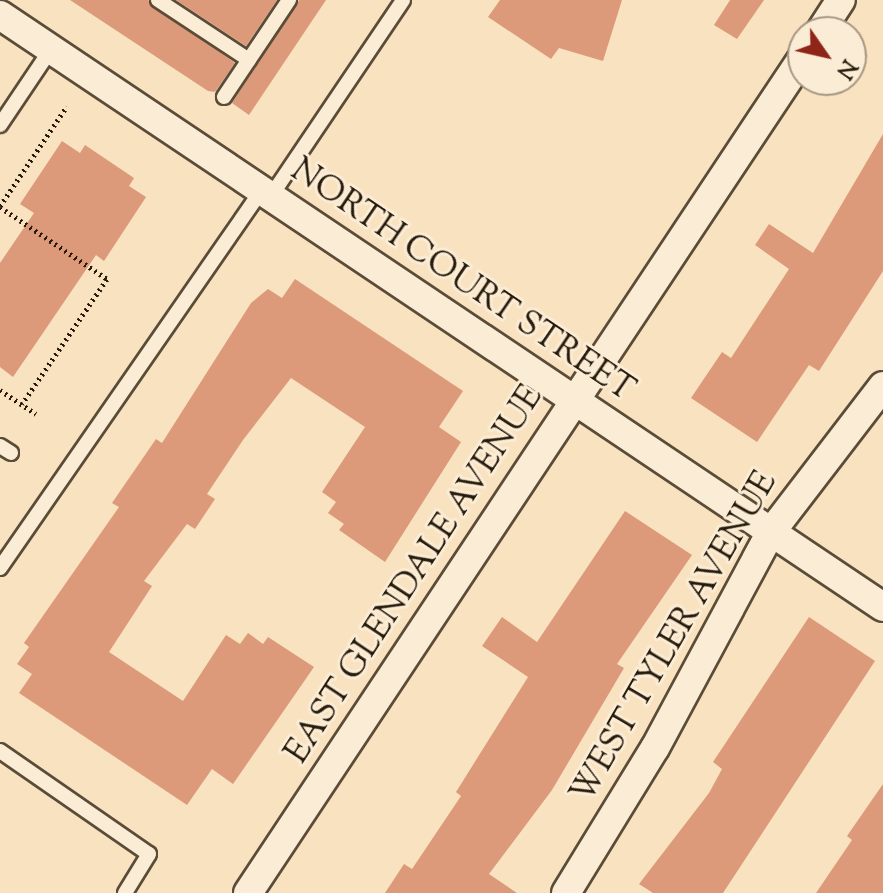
<!DOCTYPE html>
<html>
<head>
<meta charset="utf-8">
<style>
  body { margin:0 }
  #map { position:relative; width:883px; height:893px; overflow:hidden; background:#f9e2c0; font-family:"Sorts Mill Goudy",serif }
  div>[style] { position:absolute }
  [style*='--x'] { left:calc(var(--x)*1px); top:calc(var(--y)*1px); width:calc(var(--w)*1px); rotate:calc(var(--a)*1deg) }
  .building>* { inset:0; background:#dc9a7b }
  .path>* { height:5px; margin-top:-2.5px; transform-origin:0; background:repeating-linear-gradient(90deg,#261a0a 0 2px,transparent 0 6px) }
  .roads { filter:drop-shadow(2px 0 #5b4c38) drop-shadow(-2px 0 #5b4c38) drop-shadow(0 2px #5b4c38) drop-shadow(0 -2px #5b4c38) }
  .service>* { height:14px; margin:-7px; padding:0 7px; transform-origin:7px; border-radius:7px; background:#fbecd6 }
  .minor>* { height:28px; margin:-14px; padding:0 14px; transform-origin:14px; border-radius:14px; background:#fbecd6 }
  span { translate:-50% -50%; white-space:nowrap; text-align:center; line-height:1.15; -webkit-text-stroke:6px #fbecd6; paint-order:stroke }
  .street-label { font-size:34px; color:#261a0a }
  .north { position:absolute; left:787px; top:16px; width:80px; height:80px; box-sizing:border-box; background:#fbecd6; border:2px solid #a69884; border-radius:50%; rotate:124deg; font-size:22px; font-weight:700; line-height:32px; text-align:center; color:#261a0a }
  .north::after { content:''; display:block; margin:auto; width:28px; height:36px; background:#8f2418; clip-path:polygon(50% 0,100% 100%,50% 72%,0 100%) }
</style>
</head>
<body>
<div id="map">
  <div class="building">
    <div style="clip-path:polygon(70px 0,148px 0,235px 63px,215px 92px,208px 91px)"></div>
    <div style="clip-path:polygon(176px 0,277px 0,246px 46px)"></div>
    <div style="clip-path:polygon(299px 0,326px 0,249px 115px,232px 103px)"></div>
    <div style="clip-path:polygon(500px 0,622px 0,603px 61px,559px 48px,551px 59px,488px 17px)"></div>
    <div style="clip-path:polygon(730px 0,764px 0,737px 39px,714px 25px)"></div>
    <div style="clip-path:polygon(883px 134px,883px 271px,819px 371px,809px 365px,757px 442px,691px 398px,722px 352px,731px 358px,789px 269px,755px 245px,769px 224px,813px 253px)"></div>
    <div style="clip-path:polygon(62px 141px,80px 153px,85px 145px,134px 178px,129px 186px,146px 197px,104px 261px,96px 255px,13px 377px,0 367px,0 263px,34px 213px,20px 204px)"></div>
    <div style="clip-path:polygon(295px 279px,463px 391px,439px 427px,461px 442px,385px 562px,339px 530px,344px 524px,328px 513px,336px 502px,322px 492px,365px 427px,291px 378px,243px 440px,207px 494px,215px 499px,195px 529px,187px 524px,144px 581px,152px 586px,109px 652px,183px 701px,226px 635px,240px 644px,248px 633px,263px 644px,268px 637px,314px 667px,233px 784px,212px 769px,187px 805px,19px 693px,32px 674px,17px 664px,29px 647px,24px 643px,119px 507px,112px 503px,156px 439px,162px 443px,251px 303px,268px 289px,282px 298px)"></div>
    <div style="clip-path:polygon(625px 511px,692px 555px,617px 664px,624px 668px,552px 790px,489px 874px,517px 893px,385px 893px,404px 864px,412px 869px,461px 796px,456px 792px,528px 677px,482px 646px,502px 617px,537px 642px)"></div>
    <div style="clip-path:polygon(809px 617px,875px 661px,723px 893px,653px 893px,639px 884px,709px 793px,722px 769px,713px 762px)"></div>
    <div style="clip-path:polygon(883px 784px,883px 893px,816px 893px,852px 840px,847px 836px)"></div>
  </div>
  <div class="path">
    <div style="--x:0;--y:206;--w:120;--a:-56.2"></div>
    <div style="--x:0;--y:207;--w:129;--a:33.9"></div>
    <div style="--x:107;--y:279;--w:151;--a:124.2"></div>
    <div style="--x:0;--y:390;--w:43;--a:33.7"></div>
  </div>
  <div class="roads">
    <div class="service">
      <div style="--x:158;--y:0;--w:109;--a:33.4"></div>
      <div style="--x:224;--y:97;--w:117;--a:-56.2"></div>
      <div style="--x:0;--y:125;--w:92;--a:-56.1"></div>
      <div style="--x:271;--y:196;--w:236;--a:-56"></div>
      <div style="--x:0;--y:446;--w:13;--a:32"></div>
      <div style="--x:0;--y:568;--w:461;--a:-55.3"></div>
      <div style="--x:0;--y:751;--w:181;--a:34.7"></div>
      <div style="--x:149;--y:854;--w:46;--a:121.6"></div>
    </div>
    <div class="minor">
      <div style="--x:0;--y:15;--w:1063;--a:33.84"></div>
      <div style="--x:820;--y:32;--w:38;--a:-57"></div>
      <div style="--x:248;--y:893;--w:1003;--a:-56.42"></div>
      <div style="--x:566;--y:893;--w:170;--a:-58.5"></div>
      <div style="--x:655;--y:748;--w:245;--a:-61.8"></div>
      <div style="--x:771;--y:532;--w:184;--a:-52.5"></div>
    </div>
  </div>
  <div class="street-label">
    <span style="left:462px;top:281px;rotate:34deg">NORTH COURT STREET</span>
    <span style="left:415px;top:575px;rotate:-57deg">EAST GLENDALE AVENUE</span>
    <span style="left:675px;top:638px;rotate:-60deg">WEST TYLER AVENUE</span>
  </div>
  <div class="north">N</div>
</div>
</body>
</html>
